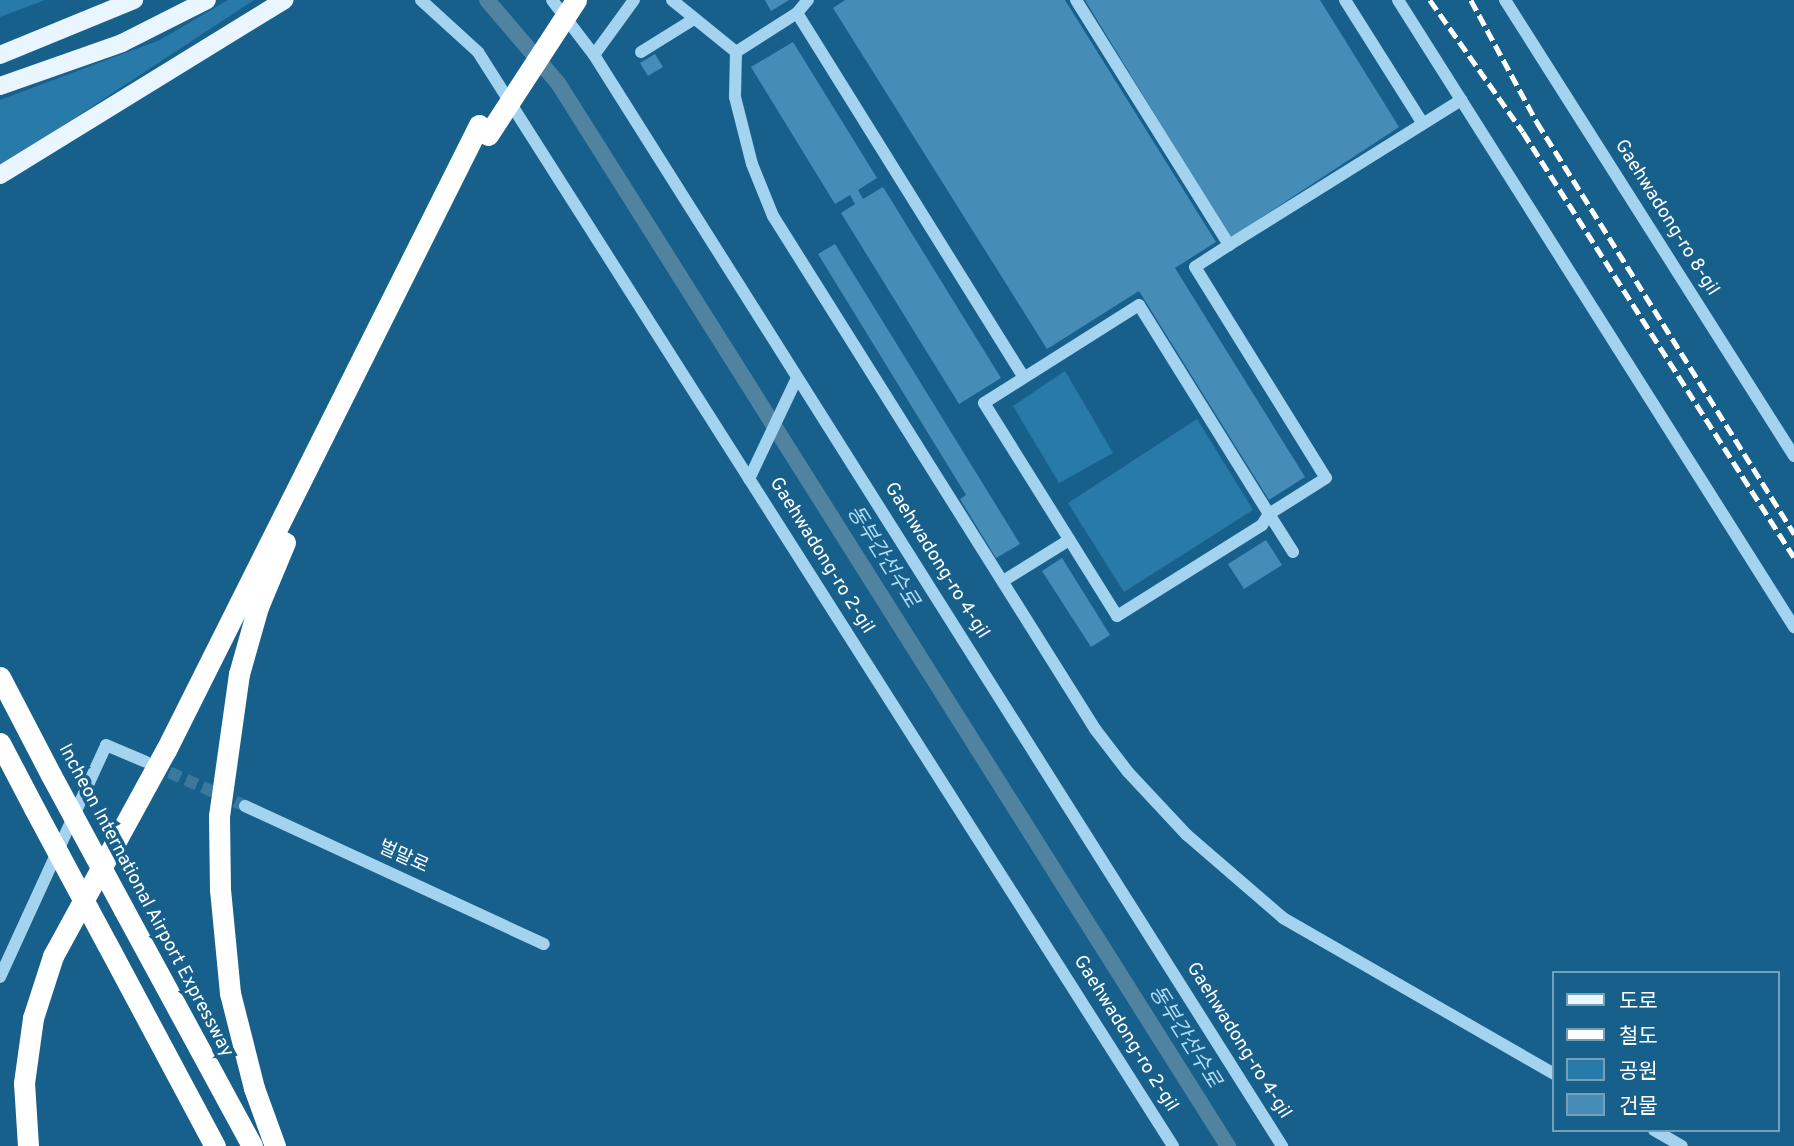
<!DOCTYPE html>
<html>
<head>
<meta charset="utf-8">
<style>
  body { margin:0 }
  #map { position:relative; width:1794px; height:1146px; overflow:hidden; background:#18608c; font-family:Overpass,"Noto Sans KR",sans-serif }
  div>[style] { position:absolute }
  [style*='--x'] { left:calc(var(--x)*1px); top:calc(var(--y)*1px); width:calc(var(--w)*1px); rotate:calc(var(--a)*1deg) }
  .green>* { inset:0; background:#287aa8 }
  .canal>* { height:16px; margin:-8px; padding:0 8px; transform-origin:8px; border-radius:8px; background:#4f83a0 }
  .building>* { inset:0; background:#458db6 }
  .minor-tunnel>* { height:12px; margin-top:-6px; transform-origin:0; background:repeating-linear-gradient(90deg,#3b789d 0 12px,transparent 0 18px) }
  .minor>* { height:12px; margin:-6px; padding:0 6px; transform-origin:6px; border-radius:6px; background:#a3d3ee }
  .major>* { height:18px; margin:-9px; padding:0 9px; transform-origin:9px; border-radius:9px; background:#eaf6ff }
  .highway>* { height:21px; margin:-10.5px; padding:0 10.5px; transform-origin:10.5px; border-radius:10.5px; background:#fff }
  .rail>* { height:4.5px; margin-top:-2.25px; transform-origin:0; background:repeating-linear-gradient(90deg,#fff 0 12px,transparent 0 17px) }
  .highway-bridge>* { height:21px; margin:-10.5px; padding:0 10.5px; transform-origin:10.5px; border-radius:10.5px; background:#fff }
  span { translate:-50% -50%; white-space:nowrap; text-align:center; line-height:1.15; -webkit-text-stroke:7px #18608c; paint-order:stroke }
  .street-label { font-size:19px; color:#fff }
  .water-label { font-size:21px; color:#afdcf5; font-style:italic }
  .legend { position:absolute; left:1552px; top:971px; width:228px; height:161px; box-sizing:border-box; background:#18608c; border:2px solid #74a0ba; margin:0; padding:9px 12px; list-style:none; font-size:21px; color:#fff }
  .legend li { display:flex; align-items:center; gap:14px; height:35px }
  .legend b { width:35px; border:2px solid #74a0ba }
</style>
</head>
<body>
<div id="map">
  <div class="green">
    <div style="clip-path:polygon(0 0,45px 0,0 17px)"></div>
    <div style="clip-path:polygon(228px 0,254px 0,0 167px,0 100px,160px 40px)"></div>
    <div style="clip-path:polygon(1065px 371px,1113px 453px,1059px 483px,1013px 406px)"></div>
    <div style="clip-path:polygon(1197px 419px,1253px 510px,1124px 592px,1068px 503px)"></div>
  </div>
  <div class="canal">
    <div style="--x:487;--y:0;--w:109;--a:49.5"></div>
    <div style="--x:558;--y:83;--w:1257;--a:57.78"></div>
  </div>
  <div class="building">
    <div style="clip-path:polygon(765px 0,789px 0,771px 11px)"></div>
    <div style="clip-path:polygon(845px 0,1065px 0,1216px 242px,1175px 268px,1305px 477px,1269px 500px,1139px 291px,1047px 349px,833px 8px)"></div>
    <div style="clip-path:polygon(1085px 0,1320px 0,1399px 127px,1230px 238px)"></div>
    <div style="clip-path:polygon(793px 42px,877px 178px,858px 190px,863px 199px,883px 187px,1001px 378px,959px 404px,841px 213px,855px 204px,850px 195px,835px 204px,751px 67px)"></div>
    <div style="clip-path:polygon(655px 54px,663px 67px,648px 76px,640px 63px)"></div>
    <div style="clip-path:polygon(835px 244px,1020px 544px,996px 558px,960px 499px,966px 495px,818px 254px)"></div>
    <div style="clip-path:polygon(1266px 540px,1282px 565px,1244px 589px,1228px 564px)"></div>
    <div style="clip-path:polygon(1062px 558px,1110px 635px,1091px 647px,1042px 571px)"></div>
  </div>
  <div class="minor-tunnel">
    <div style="--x:153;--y:765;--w:101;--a:24"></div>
  </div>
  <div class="minor">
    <div style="--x:421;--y:0;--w:77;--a:42.4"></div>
    <div style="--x:478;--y:52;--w:1296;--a:57.57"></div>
    <div style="--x:552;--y:0;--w:69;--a:52.6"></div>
    <div style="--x:594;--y:55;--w:1290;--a:57.76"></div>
    <div style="--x:672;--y:0;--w:82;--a:39.1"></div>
    <div style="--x:736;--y:52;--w:72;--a:-32.6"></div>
    <div style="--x:797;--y:13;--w:17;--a:-50"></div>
    <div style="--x:1076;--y:0;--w:289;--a:58"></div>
    <div style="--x:1229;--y:245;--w:40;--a:147.1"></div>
    <div style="--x:1195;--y:267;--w:248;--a:58.2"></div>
    <div style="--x:1326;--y:478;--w:67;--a:147.7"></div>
    <div style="--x:1269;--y:514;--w:246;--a:-121.9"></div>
    <div style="--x:1139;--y:305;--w:183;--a:147.7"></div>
    <div style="--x:984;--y:403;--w:251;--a:58"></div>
    <div style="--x:1117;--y:616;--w:171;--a:-32.1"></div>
    <div style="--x:1262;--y:525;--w:13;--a:-58"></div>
    <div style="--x:1269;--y:514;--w:45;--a:57.7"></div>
    <div style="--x:1345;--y:0;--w:146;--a:57.8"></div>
    <div style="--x:1398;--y:0;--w:742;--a:57.72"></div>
    <div style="--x:1505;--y:0;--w:540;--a:57.63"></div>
    <div style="--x:797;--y:13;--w:429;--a:58.1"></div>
    <div style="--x:641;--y:52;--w:62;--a:-31.9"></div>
    <div style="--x:736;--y:52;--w:45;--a:91.3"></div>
    <div style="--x:735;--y:97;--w:69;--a:75.8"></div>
    <div style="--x:752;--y:164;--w:56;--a:68"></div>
    <div style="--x:773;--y:216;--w:606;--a:57.88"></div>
    <div style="--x:1095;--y:729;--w:54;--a:52.5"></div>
    <div style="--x:1128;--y:772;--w:86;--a:46.9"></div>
    <div style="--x:1187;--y:835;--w:127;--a:40.8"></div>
    <div style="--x:1283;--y:918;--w:313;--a:29.9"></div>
    <div style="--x:594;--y:55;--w:68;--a:-54"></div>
    <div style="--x:1229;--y:245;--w:274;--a:-32"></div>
    <div style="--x:749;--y:479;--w:112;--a:-64.6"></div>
    <div style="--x:1003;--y:581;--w:78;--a:-31.8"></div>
    <div style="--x:245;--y:806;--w:329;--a:24.8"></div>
    <div style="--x:0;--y:977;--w:255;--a:-65.4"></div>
    <div style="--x:106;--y:745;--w:43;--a:23"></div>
    <div style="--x:1654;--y:1130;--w:32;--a:30"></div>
  </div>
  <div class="major">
    <div style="--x:0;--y:55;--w:145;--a:-22.3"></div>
    <div style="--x:0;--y:86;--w:129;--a:-19.4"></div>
    <div style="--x:122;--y:43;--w:95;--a:-26.8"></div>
    <div style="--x:0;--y:175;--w:334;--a:-31.6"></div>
  </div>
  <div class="highway">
    <div style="--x:0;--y:677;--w:110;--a:62.5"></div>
    <div style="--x:0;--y:743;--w:73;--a:62.4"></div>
    <div style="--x:124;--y:910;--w:268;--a:61.5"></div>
    <div style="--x:107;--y:944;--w:229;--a:61.9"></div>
    <div style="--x:28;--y:1146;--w:63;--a:-93.6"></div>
    <div style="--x:24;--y:1083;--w:66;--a:-82.1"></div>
    <div style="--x:33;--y:1018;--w:65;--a:-72.1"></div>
    <div style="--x:53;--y:956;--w:235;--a:-61.3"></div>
    <div style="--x:166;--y:750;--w:699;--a:-63.4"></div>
    <div style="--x:275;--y:1146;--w:62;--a:-109.9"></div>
    <div style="--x:254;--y:1088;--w:98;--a:-104.2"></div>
    <div style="--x:230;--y:993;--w:104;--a:-95.5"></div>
    <div style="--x:220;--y:889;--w:73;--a:-90.8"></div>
    <div style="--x:219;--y:816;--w:143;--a:-82"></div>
    <div style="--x:239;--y:674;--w:70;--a:-74.2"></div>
    <div style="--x:258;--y:607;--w:70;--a:-67.4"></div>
  </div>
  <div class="rail">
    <div style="--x:1430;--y:0;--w:161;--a:54.8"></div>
    <div style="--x:1523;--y:132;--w:504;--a:57.48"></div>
    <div style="--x:1471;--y:0;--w:139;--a:61.6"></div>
    <div style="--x:1537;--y:122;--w:486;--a:58"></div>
  </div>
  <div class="highway-bridge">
    <div style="--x:488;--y:135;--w:161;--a:-56.9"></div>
    <div style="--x:51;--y:775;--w:153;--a:61.6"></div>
    <div style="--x:34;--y:808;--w:154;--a:61.8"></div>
  </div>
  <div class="street-label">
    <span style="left:1666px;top:218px;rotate:58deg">Gaehwadong-ro 8-gil</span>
    <span style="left:821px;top:556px;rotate:58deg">Gaehwadong-ro 2-gil</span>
    <span style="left:936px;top:561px;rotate:58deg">Gaehwadong-ro 4-gil</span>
    <span style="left:403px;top:858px;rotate:24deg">벌말로</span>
    <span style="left:145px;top:901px;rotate:62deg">Incheon International Airport Expressway</span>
    <span style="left:1125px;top:1034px;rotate:58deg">Gaehwadong-ro 2-gil</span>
    <span style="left:1238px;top:1041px;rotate:58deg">Gaehwadong-ro 4-gil</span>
  </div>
  <div class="water-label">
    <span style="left:882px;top:557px;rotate:58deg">동부간선수로</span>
    <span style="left:1184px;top:1037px;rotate:58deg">동부간선수로</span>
  </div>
  <ul class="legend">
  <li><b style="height:9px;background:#eaf6ff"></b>도로</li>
  <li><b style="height:9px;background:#fff"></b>철도</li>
  <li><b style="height:19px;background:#287aa8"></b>공원</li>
  <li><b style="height:19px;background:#458db6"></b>건물</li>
  </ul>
</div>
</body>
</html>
